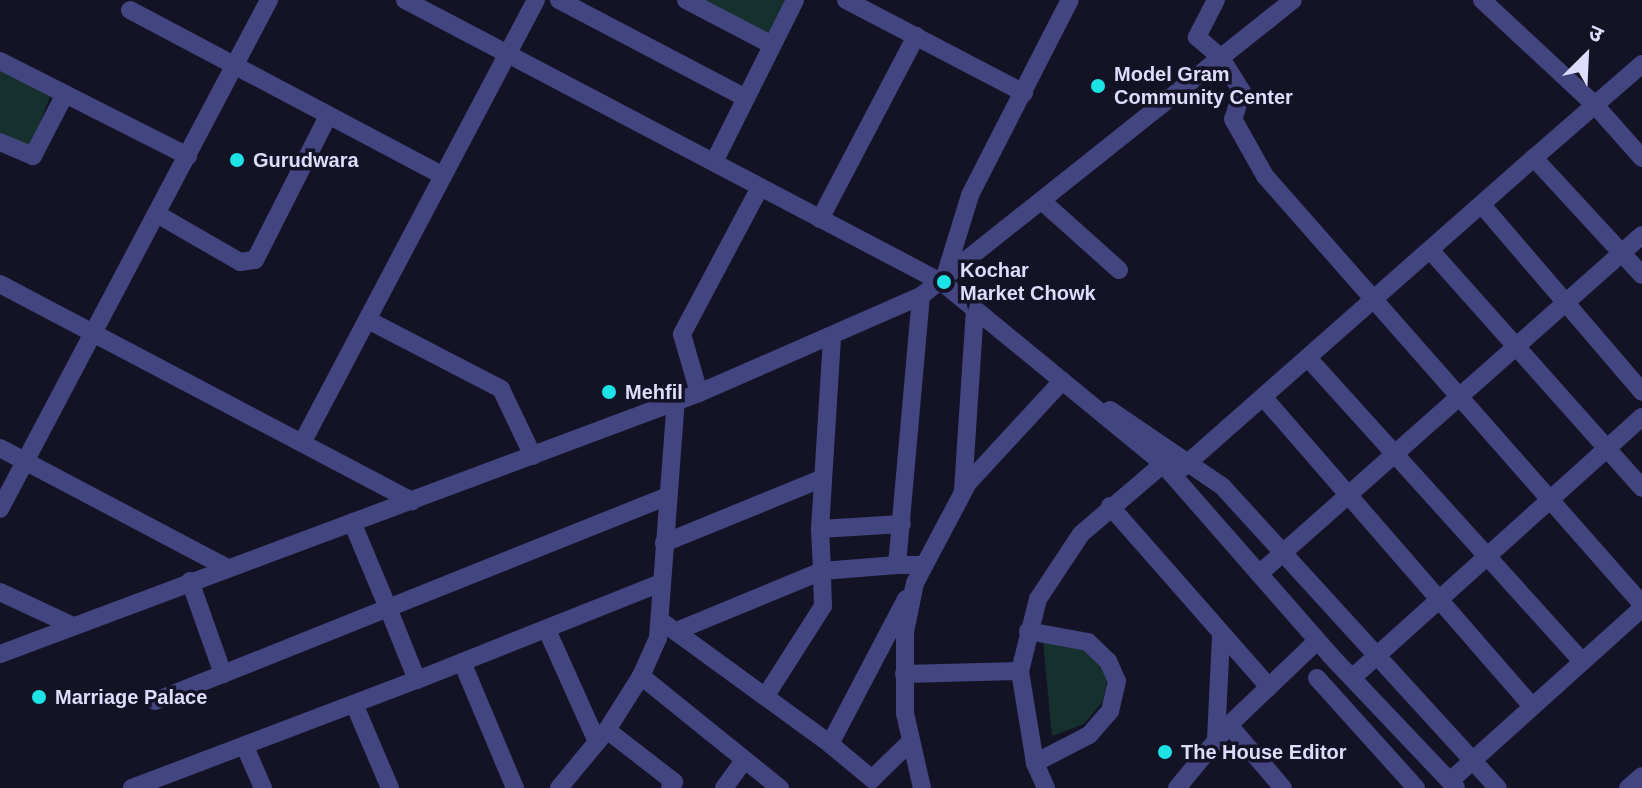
<!DOCTYPE html>
<html>
<head>
<meta charset="utf-8">
<style>
  body { margin:0 }
  #map { position:relative; width:1642px; height:788px; overflow:hidden; background:#141326; font-family:Helvetica,"Noto Sans Devanagari",sans-serif }
  div>[style] { position:absolute }
  [style*='--x'] { left:calc(var(--x)*1px); top:calc(var(--y)*1px); width:calc(var(--w)*1px); rotate:calc(var(--a)*1deg) }
  .green>* { inset:0; background:#16302d }
  .minor>* { height:18px; margin:-9px; padding:0 9px; transform-origin:9px; border-radius:9px; background:#434580 }
  .dots>* { width:22px; height:22px; translate:-50% -50%; box-sizing:border-box; border:4px solid #141326; border-radius:50% }
  span { translate:-50% -50%; white-space:nowrap; text-align:center; line-height:1.15; -webkit-text-stroke:7px #141326; paint-order:stroke }
  .poi-label { font-size:20px; color:#dddcfb; font-weight:700 }
  .left { translate:0 -50%; text-align:left }
  .north { position:absolute; left:1546px; top:16px; width:80px; height:80px; -webkit-text-stroke:6px #141326; paint-order:stroke; rotate:24deg; font-size:22px; font-weight:700; line-height:32px; text-align:center; color:#dddcfb }
  .north::after { content:''; display:block; margin:auto; width:28px; height:36px; background:#dddcfb; clip-path:polygon(50% 0,100% 100%,50% 72%,0 100%) }
</style>
</head>
<body>
<div id="map">
  <div class="green">
    <div style="clip-path:polygon(698px 0,790px 0,771px 35px)"></div>
    <div style="clip-path:polygon(0 69px,51px 94px,30px 148px,0 133px)"></div>
    <div style="clip-path:polygon(1070px 640px,1099px 657px,1108px 675px,1103px 701px,1084px 724px,1052px 736px,1043px 642px)"></div>
  </div>
  <div class="minor">
    <div style="--x:405;--y:0;--w:608;--a:27.75"></div>
    <div style="--x:943;--y:283;--w:285;--a:39.4"></div>
    <div style="--x:1163;--y:464;--w:254;--a:48.8"></div>
    <div style="--x:1330;--y:655;--w:183;--a:46.5"></div>
    <div style="--x:559;--y:0;--w:211;--a:27.7"></div>
    <div style="--x:686;--y:0;--w:97;--a:27.6"></div>
    <div style="--x:846;--y:0;--w:201;--a:27.6"></div>
    <div style="--x:1216;--y:0;--w:42;--a:117.2"></div>
    <div style="--x:1197;--y:37;--w:32;--a:41"></div>
    <div style="--x:1221;--y:58;--w:40;--a:58"></div>
    <div style="--x:1242;--y:92;--w:28;--a:108"></div>
    <div style="--x:1233;--y:119;--w:65;--a:60.7"></div>
    <div style="--x:1265;--y:176;--w:570;--a:48.63"></div>
    <div style="--x:1482;--y:0;--w:154;--a:42.9"></div>
    <div style="--x:1595;--y:105;--w:71;--a:48.4"></div>
    <div style="--x:130;--y:10;--w:352;--a:27.9"></div>
    <div style="--x:0;--y:61;--w:73;--a:26.9"></div>
    <div style="--x:65;--y:94;--w:70;--a:117.3"></div>
    <div style="--x:33;--y:156;--w:36;--a:-157"></div>
    <div style="--x:1642;--y:64;--w:143;--a:139"></div>
    <div style="--x:1534;--y:158;--w:159;--a:47.3"></div>
    <div style="--x:65;--y:94;--w:138;--a:26.8"></div>
    <div style="--x:714;--y:162;--w:181;--a:-63.4"></div>
    <div style="--x:1043;--y:202;--w:102;--a:41.8"></div>
    <div style="--x:1482;--y:205;--w:246;--a:49.4"></div>
    <div style="--x:157;--y:214;--w:96;--a:30"></div>
    <div style="--x:240;--y:262;--w:15;--a:-8"></div>
    <div style="--x:255;--y:260;--w:161;--a:-63.1"></div>
    <div style="--x:820;--y:219;--w:207;--a:-62.3"></div>
    <div style="--x:1431;--y:251;--w:317;--a:48.3"></div>
    <div style="--x:943;--y:283;--w:92;--a:-72.9"></div>
    <div style="--x:970;--y:195;--w:219;--a:-62.9"></div>
    <div style="--x:0;--y:284;--w:466;--a:27.8"></div>
    <div style="--x:921;--y:296;--w:270;--a:95.1"></div>
    <div style="--x:897;--y:565;--w:27;--a:0"></div>
    <div style="--x:368;--y:320;--w:150;--a:27.4"></div>
    <div style="--x:501;--y:389;--w:74;--a:64.5"></div>
    <div style="--x:832;--y:338;--w:191;--a:93.6"></div>
    <div style="--x:820;--y:529;--w:82;--a:-3.5"></div>
    <div style="--x:1308;--y:358;--w:409;--a:47.9"></div>
    <div style="--x:699;--y:393;--w:61;--a:-106.1"></div>
    <div style="--x:682;--y:334;--w:166;--a:-62"></div>
    <div style="--x:1264;--y:398;--w:408;--a:49"></div>
    <div style="--x:1110;--y:410;--w:135;--a:34.2"></div>
    <div style="--x:1222;--y:486;--w:409;--a:47.6"></div>
    <div style="--x:302;--y:443;--w:501;--a:-62.16"></div>
    <div style="--x:0;--y:448;--w:255;--a:27.8"></div>
    <div style="--x:1182;--y:468;--w:469;--a:-41.4"></div>
    <div style="--x:963;--y:490;--w:181;--a:-86.2"></div>
    <div style="--x:1110;--y:506;--w:241;--a:48.7"></div>
    <div style="--x:0;--y:509;--w:576;--a:-62.14"></div>
    <div style="--x:664;--y:543;--w:170;--a:-22.2"></div>
    <div style="--x:1259;--y:574;--w:511;--a:-41.51"></div>
    <div style="--x:190;--y:581;--w:99;--a:70.5"></div>
    <div style="--x:223;--y:674;--w:178;--a:-21.8"></div>
    <div style="--x:388;--y:608;--w:93;--a:-112.7"></div>
    <div style="--x:0;--y:592;--w:78;--a:24.9"></div>
    <div style="--x:661;--y:621;--w:209;--a:36"></div>
    <div style="--x:830;--y:744;--w:164;--a:-62.3"></div>
    <div style="--x:547;--y:630;--w:123;--a:65.9"></div>
    <div style="--x:679;--y:630;--w:155;--a:-22.4"></div>
    <div style="--x:822;--y:571;--w:42;--a:-92.7"></div>
    <div style="--x:1028;--y:631;--w:61;--a:10.4"></div>
    <div style="--x:1088;--y:642;--w:28;--a:44"></div>
    <div style="--x:1108;--y:661;--w:22;--a:66"></div>
    <div style="--x:1117;--y:681;--w:31;--a:103"></div>
    <div style="--x:1110;--y:711;--w:32;--a:131"></div>
    <div style="--x:1089;--y:735;--w:61;--a:152.6"></div>
    <div style="--x:0;--y:654;--w:746;--a:-20.48"></div>
    <div style="--x:699;--y:393;--w:242;--a:-23.6"></div>
    <div style="--x:921;--y:296;--w:475;--a:-38.5"></div>
    <div style="--x:462;--y:662;--w:137;--a:67.2"></div>
    <div style="--x:904;--y:674;--w:116;--a:-1.5"></div>
    <div style="--x:641;--y:676;--w:179;--a:38.9"></div>
    <div style="--x:1317;--y:678;--w:148;--a:48"></div>
    <div style="--x:1352;--y:678;--w:390;--a:-42"></div>
    <div style="--x:417;--y:680;--w:263;--a:-21.7"></div>
    <div style="--x:767;--y:694;--w:104;--a:-57.5"></div>
    <div style="--x:823;--y:606;--w:35;--a:-92"></div>
    <div style="--x:822;--y:571;--w:75;--a:-4.6"></div>
    <div style="--x:155;--y:701;--w:73;--a:-21.7"></div>
    <div style="--x:355;--y:706;--w:89;--a:66.9"></div>
    <div style="--x:1229;--y:725;--w:83;--a:49.4"></div>
    <div style="--x:607;--y:730;--w:85;--a:37.8"></div>
    <div style="--x:674;--y:782;--w:7;--a:124"></div>
    <div style="--x:1216;--y:739;--w:102;--a:-87.2"></div>
    <div style="--x:830;--y:744;--w:55;--a:39.8"></div>
    <div style="--x:872;--y:779;--w:52;--a:-44.2"></div>
    <div style="--x:245;--y:747;--w:45;--a:66.3"></div>
    <div style="--x:1450;--y:781;--w:258;--a:-42"></div>
    <div style="--x:132;--y:788;--w:305;--a:-20.8"></div>
    <div style="--x:417;--y:680;--w:78;--a:-111.9"></div>
    <div style="--x:388;--y:608;--w:302;--a:-21.8"></div>
    <div style="--x:559;--y:788;--w:75;--a:-50.4"></div>
    <div style="--x:607;--y:730;--w:64;--a:-57.8"></div>
    <div style="--x:641;--y:676;--w:42;--a:-65.9"></div>
    <div style="--x:658;--y:638;--w:240;--a:-85.7"></div>
    <div style="--x:724;--y:788;--w:34;--a:-54"></div>
    <div style="--x:922;--y:788;--w:77;--a:-102.8"></div>
    <div style="--x:905;--y:713;--w:81;--a:-90"></div>
    <div style="--x:905;--y:632;--w:50;--a:-78.5"></div>
    <div style="--x:915;--y:583;--w:113;--a:-62.1"></div>
    <div style="--x:968;--y:483;--w:139;--a:-47.3"></div>
    <div style="--x:1046;--y:788;--w:27;--a:-114"></div>
    <div style="--x:1035;--y:763;--w:93;--a:-99.3"></div>
    <div style="--x:1020;--y:671;--w:74;--a:-76"></div>
    <div style="--x:1038;--y:599;--w:78;--a:-56.5"></div>
    <div style="--x:1081;--y:534;--w:108;--a:-40.5"></div>
    <div style="--x:1177;--y:788;--w:82;--a:-50.5"></div>
    <div style="--x:1229;--y:725;--w:122;--a:-43.7"></div>
    <div style="--x:1628;--y:788;--w:18;--a:-41"></div>
  </div>
  <div class="dots">
    <div style="left:1098px;top:86px;background:#1de2e6"></div>
    <div style="left:237px;top:160px;background:#1de2e6"></div>
    <div style="left:944px;top:282px;background:#1de2e6"></div>
    <div style="left:609px;top:392px;background:#1de2e6"></div>
    <div style="left:39px;top:697px;background:#1de2e6"></div>
    <div style="left:1165px;top:752px;background:#1de2e6"></div>
  </div>
  <div class="poi-label">
    <span class="left" style="left:1114px;top:86px">Model Gram<br>Community Center</span>
    <span class="left" style="left:253px;top:160px">Gurudwara</span>
    <span class="left" style="left:960px;top:282px">Kochar<br>Market Chowk</span>
    <span class="left" style="left:625px;top:392px">Mehfil</span>
    <span class="left" style="left:55px;top:697px">Marriage Palace</span>
    <span class="left" style="left:1181px;top:752px">The House Editor</span>
  </div>
  <div class="north">उ</div>
</div>
</body>
</html>
